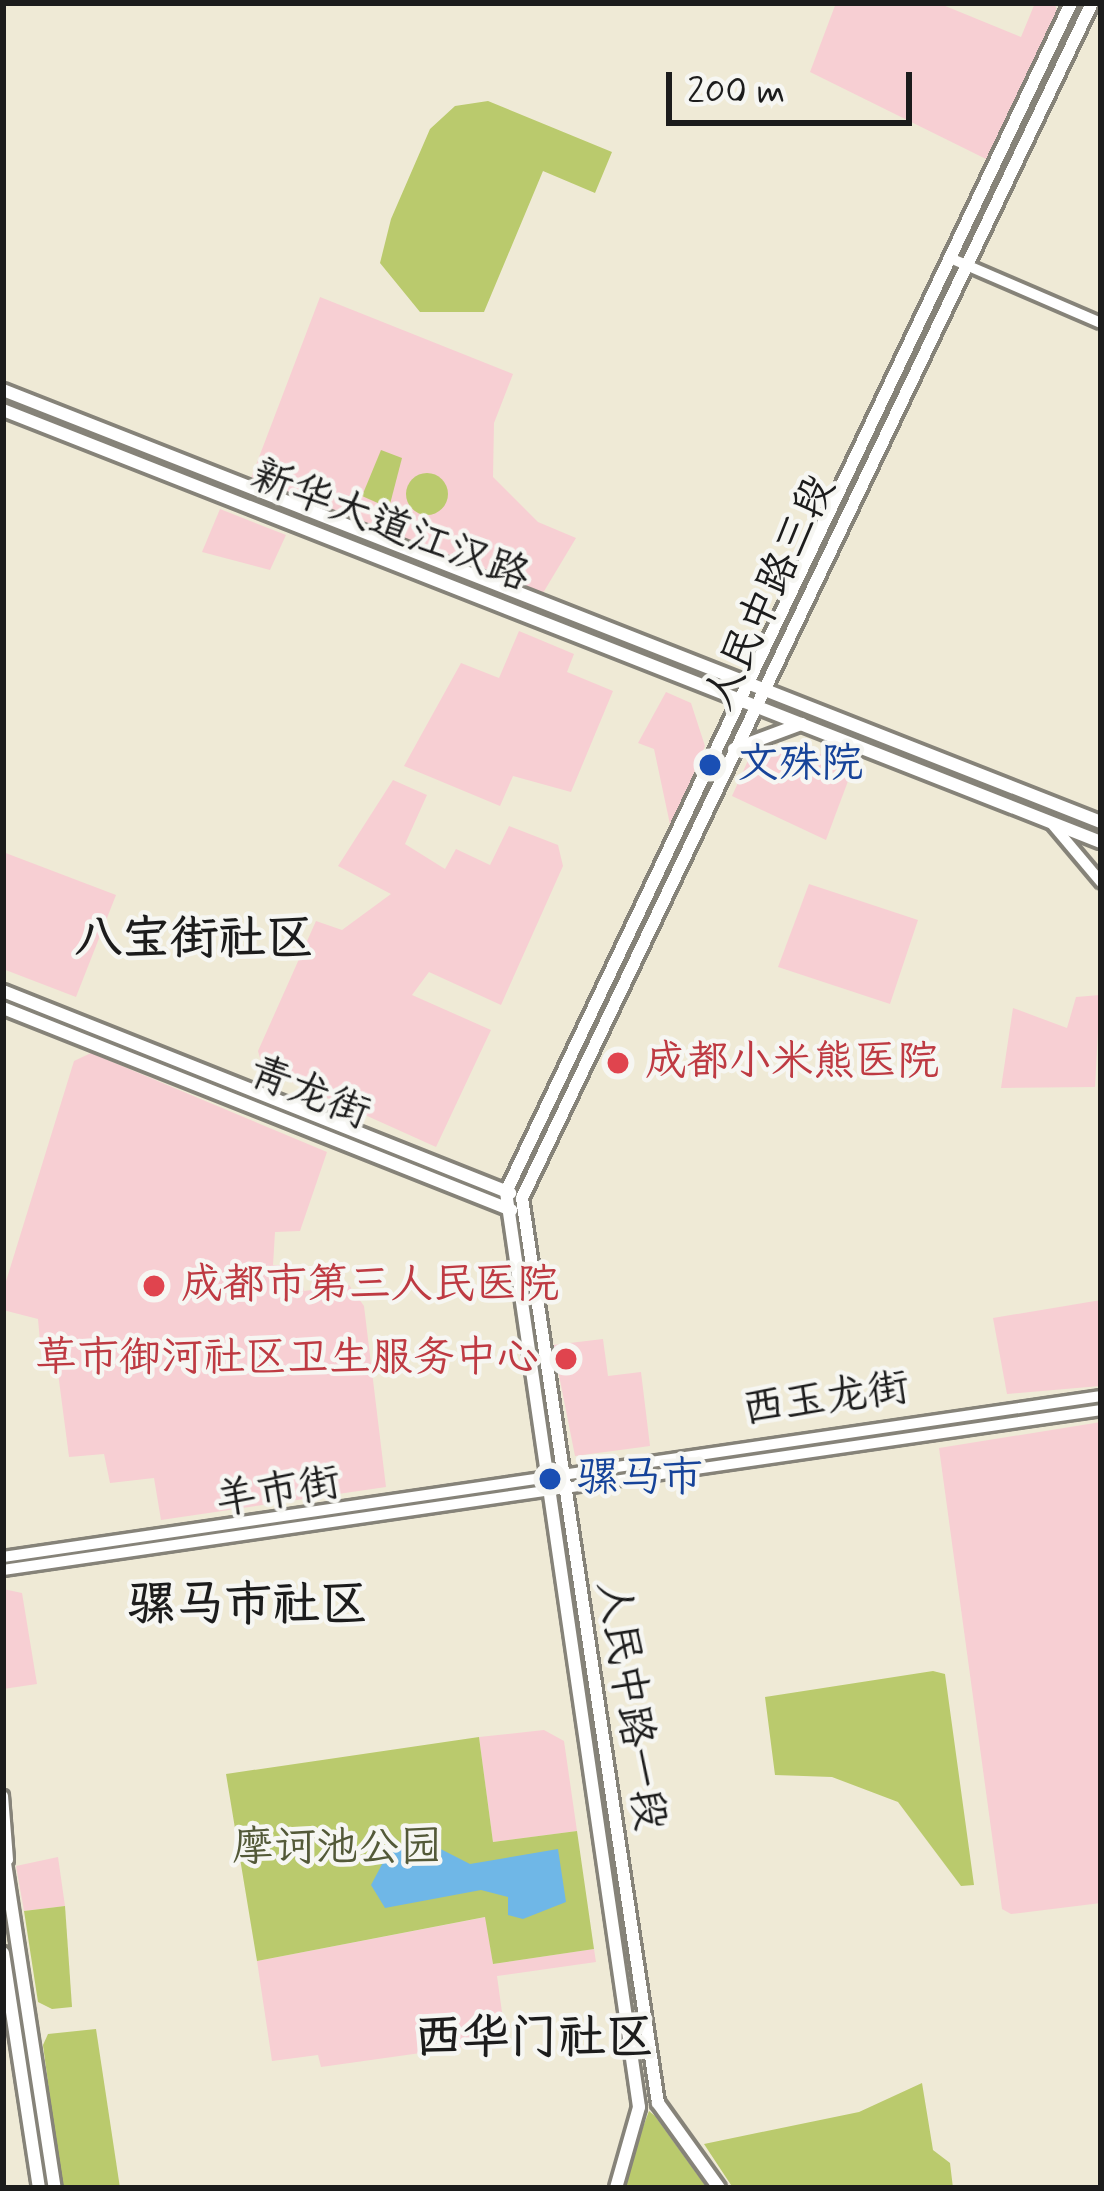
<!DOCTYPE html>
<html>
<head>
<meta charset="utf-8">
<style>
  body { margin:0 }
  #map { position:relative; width:1104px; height:2191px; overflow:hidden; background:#efead6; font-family:Mynerve,"LXGW WenKai TC",sans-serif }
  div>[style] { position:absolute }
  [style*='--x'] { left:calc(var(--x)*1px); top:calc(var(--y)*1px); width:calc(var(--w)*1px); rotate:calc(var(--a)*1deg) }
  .built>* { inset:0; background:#f7cfd3 }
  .green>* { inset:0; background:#baca6d }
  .round { border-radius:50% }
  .water>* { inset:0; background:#6fb7e7 }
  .roads { filter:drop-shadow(3px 0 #868379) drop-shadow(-3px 0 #868379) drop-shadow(0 3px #868379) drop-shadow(0 -3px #868379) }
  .secondary>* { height:10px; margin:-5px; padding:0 5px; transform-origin:5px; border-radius:5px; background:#fff }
  .primary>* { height:12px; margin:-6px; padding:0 6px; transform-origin:6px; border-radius:6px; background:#fff }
  .dots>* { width:33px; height:33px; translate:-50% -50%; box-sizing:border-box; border:6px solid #f6f6f2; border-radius:50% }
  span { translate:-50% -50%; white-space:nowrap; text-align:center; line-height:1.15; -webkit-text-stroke:9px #f6f6f2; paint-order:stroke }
  .street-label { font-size:42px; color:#1c1c1c }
  .transit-label { font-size:42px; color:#164399 }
  .left { translate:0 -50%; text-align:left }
  .health-label { font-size:42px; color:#be3a42 }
  .right { translate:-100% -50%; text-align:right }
  .park-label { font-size:42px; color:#535938 }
  .quarter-label { font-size:48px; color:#1c1c1c; font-weight:700 }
  .frame { position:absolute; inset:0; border:6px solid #1c1c1c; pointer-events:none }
  .scale { position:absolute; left:666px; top:72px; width:246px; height:54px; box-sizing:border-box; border:6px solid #1c1c1c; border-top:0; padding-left:15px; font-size:36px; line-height:42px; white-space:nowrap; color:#1c1c1c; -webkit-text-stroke:9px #f6f6f2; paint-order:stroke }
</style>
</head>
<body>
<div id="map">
  <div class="built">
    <div style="clip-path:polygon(836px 3px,938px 3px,1021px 37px,1035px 3px,1055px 5px,1059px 17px,988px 160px,810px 72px)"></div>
    <div style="clip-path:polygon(320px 297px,513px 374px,494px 423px,493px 477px,538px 522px,576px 538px,540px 598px,251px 478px)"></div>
    <div style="clip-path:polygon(220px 509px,286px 535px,270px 570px,202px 552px)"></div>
    <div style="clip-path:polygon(519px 631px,574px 654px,567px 672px,613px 691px,571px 792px,513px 776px,500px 806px,404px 766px,461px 663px,499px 678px)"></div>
    <div style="clip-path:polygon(666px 692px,691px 703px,705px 746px,671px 829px,654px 749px,638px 743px)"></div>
    <div style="clip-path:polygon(790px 744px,854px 765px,826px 840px,732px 796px,750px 756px)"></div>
    <div style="clip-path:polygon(393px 780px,427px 795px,405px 844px,445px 869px,456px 849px,490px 865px,509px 826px,558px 845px,563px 866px,501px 1005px,429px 972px,412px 995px,491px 1030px,436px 1147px,263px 1069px,258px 1051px,316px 921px,342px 930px,391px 894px,338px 866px)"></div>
    <div style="clip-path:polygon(3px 852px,116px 895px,76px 997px,3px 969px)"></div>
    <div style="clip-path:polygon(809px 884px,918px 920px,890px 1004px,778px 967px)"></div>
    <div style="clip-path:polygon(1100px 995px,1095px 1087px,1001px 1088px,1013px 1008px,1067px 1028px,1076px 997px)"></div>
    <div style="clip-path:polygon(91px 1053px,327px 1152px,300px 1231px,275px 1232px,273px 1265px,299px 1265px,304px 1291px,349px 1285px,364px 1306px,386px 1487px,161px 1520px,154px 1478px,110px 1483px,104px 1454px,69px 1457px,55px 1350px,41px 1352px,38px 1319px,3px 1310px,3px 1291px,74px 1061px)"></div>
    <div style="clip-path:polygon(1101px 1300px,1100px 1386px,1007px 1394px,993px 1318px)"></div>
    <div style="clip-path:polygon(603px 1339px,608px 1376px,641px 1372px,650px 1446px,575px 1456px,553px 1345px)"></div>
    <div style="clip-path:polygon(1101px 1422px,1101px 1903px,1011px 1914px,1002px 1909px,939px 1448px)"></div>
    <div style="clip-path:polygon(3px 1589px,22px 1593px,37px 1684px,3px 1689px)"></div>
    <div style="clip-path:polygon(544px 1730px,564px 1741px,577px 1831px,493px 1842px,479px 1737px)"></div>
    <div style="clip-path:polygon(58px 1857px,65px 1906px,24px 1911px,16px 1866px)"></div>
    <div style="clip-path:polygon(486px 1917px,493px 1964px,594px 1949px,596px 1962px,497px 1976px,506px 2041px,321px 2067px,318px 2055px,272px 2061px,257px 1961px)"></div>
  </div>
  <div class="green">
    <div style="clip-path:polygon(488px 101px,612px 152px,595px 193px,543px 171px,484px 312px,420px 312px,380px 263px,391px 219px,430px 129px,455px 106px)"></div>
    <div style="clip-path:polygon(381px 450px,402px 458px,389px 508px,362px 496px)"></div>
    <div class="round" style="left:406px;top:473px;width:42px;height:42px"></div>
    <div style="clip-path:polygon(933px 1671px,945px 1674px,974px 1885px,961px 1886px,898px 1802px,832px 1777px,775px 1775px,765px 1697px)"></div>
    <div style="clip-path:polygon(479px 1737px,493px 1842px,577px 1831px,594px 1949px,493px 1964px,485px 1917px,257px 1961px,226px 1774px)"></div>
    <div style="clip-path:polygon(65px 1906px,72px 2007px,52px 2009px,38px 2002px,24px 1911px)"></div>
    <div style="clip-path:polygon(96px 2029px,120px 2188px,62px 2188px,43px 2045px,48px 2034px)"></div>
    <div style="clip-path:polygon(922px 2083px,933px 2150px,950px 2163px,953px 2188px,733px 2188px,704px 2144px,859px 2112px)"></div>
    <div style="clip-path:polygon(649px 2111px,655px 2116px,707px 2188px,620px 2188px)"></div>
  </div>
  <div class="water">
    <div style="clip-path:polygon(423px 1840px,470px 1864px,558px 1849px,566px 1902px,523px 1919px,508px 1915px,508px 1897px,481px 1890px,385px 1908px,371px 1885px,389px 1851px)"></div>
  </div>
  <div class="roads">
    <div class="secondary">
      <div style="--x:950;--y:258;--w:164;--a:23.3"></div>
      <div style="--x:1053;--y:825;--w:75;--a:49.9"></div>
      <div style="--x:3;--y:1557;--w:1110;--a:-8.34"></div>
      <div style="--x:3;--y:1570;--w:1110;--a:-8.29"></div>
      <div style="--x:3;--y:1796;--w:64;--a:85.5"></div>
    </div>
    <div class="primary">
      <div style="--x:3;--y:390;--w:1180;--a:21.48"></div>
      <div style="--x:3;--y:410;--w:1180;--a:21.48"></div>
      <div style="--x:734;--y:749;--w:72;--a:-20.5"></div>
      <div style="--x:3;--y:991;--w:546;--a:21.72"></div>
      <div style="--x:3;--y:1008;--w:547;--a:21.68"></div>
      <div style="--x:3;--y:1850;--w:342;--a:81.3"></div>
      <div style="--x:3;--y:1953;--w:238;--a:81.3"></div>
      <div style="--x:616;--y:2188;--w:84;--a:-74.1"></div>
      <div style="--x:639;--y:2107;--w:925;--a:-98.27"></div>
      <div style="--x:506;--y:1192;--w:1316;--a:-64.58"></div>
      <div style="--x:719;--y:2188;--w:105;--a:-125.7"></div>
      <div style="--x:658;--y:2103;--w:915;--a:-98.55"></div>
      <div style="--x:522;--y:1198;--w:1324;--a:-64.5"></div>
    </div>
  </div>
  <div class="dots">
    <div style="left:710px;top:765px;background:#1a4fb4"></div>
    <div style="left:618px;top:1063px;background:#e0444e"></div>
    <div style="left:154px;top:1286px;background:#e0444e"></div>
    <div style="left:566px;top:1359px;background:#e0444e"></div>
    <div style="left:550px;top:1479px;background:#1a4fb4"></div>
  </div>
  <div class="street-label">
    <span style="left:390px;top:527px;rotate:21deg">新华大道江汉路</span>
    <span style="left:771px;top:593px;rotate:-65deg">人民中路三段</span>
    <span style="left:309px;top:1094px;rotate:22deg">青龙街</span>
    <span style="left:826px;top:1400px;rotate:-8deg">西玉龙街</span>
    <span style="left:278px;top:1493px;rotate:-9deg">羊市街</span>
    <span style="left:630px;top:1706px;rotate:81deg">人民中路一段</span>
  </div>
  <div class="transit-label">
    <span class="left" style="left:737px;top:765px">文殊院</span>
    <span class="left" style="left:577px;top:1479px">骡马市</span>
  </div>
  <div class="health-label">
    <span class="left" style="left:645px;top:1063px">成都小米熊医院</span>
    <span class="left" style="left:181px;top:1286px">成都市第三人民医院</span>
    <span class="right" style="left:539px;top:1359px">草市御河社区卫生服务中心</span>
  </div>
  <div class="park-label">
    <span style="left:337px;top:1849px">摩诃池公园</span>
  </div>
  <div class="quarter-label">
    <span style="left:194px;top:940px">八宝街社区</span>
    <span style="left:248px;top:1606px">骡马市社区</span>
    <span style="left:534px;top:2039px">西华门社区</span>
  </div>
  <div class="frame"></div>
  <div class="scale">200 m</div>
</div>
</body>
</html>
